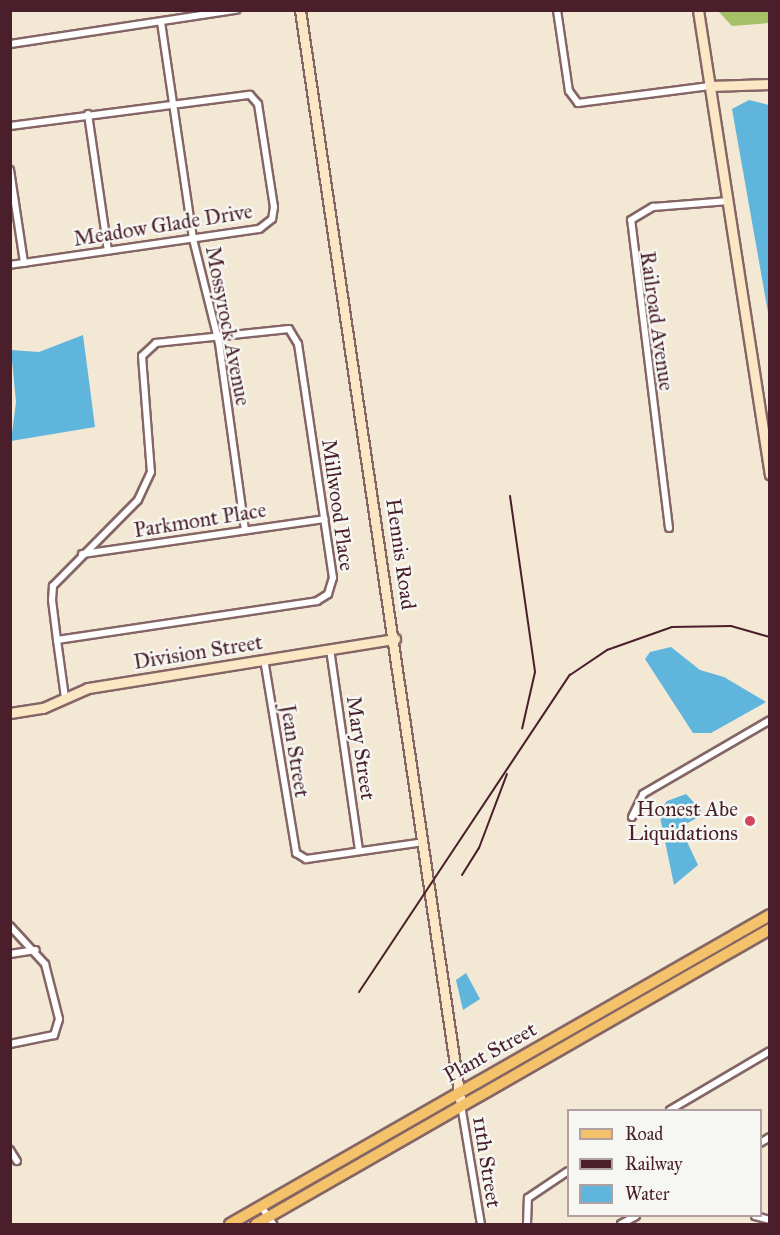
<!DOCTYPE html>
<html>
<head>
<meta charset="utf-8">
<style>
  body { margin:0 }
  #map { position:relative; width:780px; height:1235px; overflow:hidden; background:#f2e8d4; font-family:"IM FELL Great Primer",serif }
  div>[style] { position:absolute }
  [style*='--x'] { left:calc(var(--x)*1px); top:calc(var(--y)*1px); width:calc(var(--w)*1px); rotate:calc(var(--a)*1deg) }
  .green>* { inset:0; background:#a5c067 }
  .water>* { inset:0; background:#60b5dc }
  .roads { filter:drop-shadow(2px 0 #856566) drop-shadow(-2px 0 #856566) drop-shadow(0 2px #856566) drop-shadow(0 -2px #856566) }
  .street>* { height:6px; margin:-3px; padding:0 3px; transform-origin:3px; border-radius:3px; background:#fff }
  .secondary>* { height:9px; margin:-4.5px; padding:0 4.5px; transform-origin:4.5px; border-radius:4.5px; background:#fbe7c3 }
  .primary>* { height:10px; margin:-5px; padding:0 5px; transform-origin:5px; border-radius:5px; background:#f4c26a }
  .rail>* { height:2px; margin:-1px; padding:0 1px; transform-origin:1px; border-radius:1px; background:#4a1f2b }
  .dots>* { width:16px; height:16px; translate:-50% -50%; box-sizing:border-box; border:3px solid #f6f6f2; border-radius:50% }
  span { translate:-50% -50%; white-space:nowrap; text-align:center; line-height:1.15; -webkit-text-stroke:5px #f6f6f2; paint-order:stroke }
  .street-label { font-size:21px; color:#4a1f2b }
  .poi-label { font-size:21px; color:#4a1f2b }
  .right { translate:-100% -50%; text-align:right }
  .frame { position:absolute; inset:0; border:12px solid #4a1f2b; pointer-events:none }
  .legend { position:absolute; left:567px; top:1109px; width:195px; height:108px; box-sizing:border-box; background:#f6f6f2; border:2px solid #b1a0a2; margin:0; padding:8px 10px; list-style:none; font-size:18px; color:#4a1f2b }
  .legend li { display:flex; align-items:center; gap:12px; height:30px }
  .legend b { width:30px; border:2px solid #b1a0a2 }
</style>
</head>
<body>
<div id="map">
  <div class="green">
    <div style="clip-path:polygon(718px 11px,769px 11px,769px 23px,732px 26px)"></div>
  </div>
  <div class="water">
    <div style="clip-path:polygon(749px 100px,769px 105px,769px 318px,732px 109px)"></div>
    <div style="clip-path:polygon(83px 335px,95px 427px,11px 441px,16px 402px,11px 350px,39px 352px)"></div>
    <div style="clip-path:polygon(671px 647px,700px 670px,724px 677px,766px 702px,711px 733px,693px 733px,645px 659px,650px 652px)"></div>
    <div style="clip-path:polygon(686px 794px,701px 810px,699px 817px,680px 827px,698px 865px,674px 885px,659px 812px,667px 801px)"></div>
    <div style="clip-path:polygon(466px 973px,480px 999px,463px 1010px,456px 980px)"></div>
  </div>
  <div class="roads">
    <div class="street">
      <div style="--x:557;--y:10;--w:82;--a:81.6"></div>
      <div style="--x:569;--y:91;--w:15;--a:53"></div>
      <div style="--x:578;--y:103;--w:133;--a:-7.3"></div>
      <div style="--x:161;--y:22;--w:219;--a:81.6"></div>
      <div style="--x:193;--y:239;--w:107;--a:76"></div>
      <div style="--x:219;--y:343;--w:189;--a:82.1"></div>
      <div style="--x:10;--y:44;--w:229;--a:-8.6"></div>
      <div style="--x:88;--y:114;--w:138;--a:81.7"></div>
      <div style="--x:10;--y:126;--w:242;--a:-7.4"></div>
      <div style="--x:250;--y:95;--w:12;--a:48"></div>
      <div style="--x:258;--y:104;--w:104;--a:81.2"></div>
      <div style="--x:274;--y:207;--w:12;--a:99"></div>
      <div style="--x:272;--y:219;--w:16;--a:142"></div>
      <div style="--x:259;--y:229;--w:252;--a:171.8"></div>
      <div style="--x:10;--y:170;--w:94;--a:81.4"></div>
      <div style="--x:669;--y:528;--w:310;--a:-97"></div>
      <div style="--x:631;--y:220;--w:26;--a:-31"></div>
      <div style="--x:653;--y:207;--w:76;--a:-4.5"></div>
      <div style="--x:82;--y:554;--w:245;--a:-8.2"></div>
      <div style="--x:57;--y:640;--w:263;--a:-8.5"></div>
      <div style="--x:317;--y:601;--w:13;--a:-32"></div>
      <div style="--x:328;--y:594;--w:17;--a:-73"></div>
      <div style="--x:333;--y:578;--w:237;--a:-98.5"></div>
      <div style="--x:298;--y:344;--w:17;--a:-121"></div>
      <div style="--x:289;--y:329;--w:134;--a:174"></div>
      <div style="--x:156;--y:343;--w:19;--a:137"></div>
      <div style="--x:142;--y:356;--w:116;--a:85.6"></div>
      <div style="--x:151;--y:472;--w:31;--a:115"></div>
      <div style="--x:138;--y:500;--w:121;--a:134.7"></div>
      <div style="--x:53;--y:586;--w:14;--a:94"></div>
      <div style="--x:52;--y:600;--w:40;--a:82.9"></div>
      <div style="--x:57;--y:640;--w:59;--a:82.1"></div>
      <div style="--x:330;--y:649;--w:204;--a:81.8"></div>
      <div style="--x:264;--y:659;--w:197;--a:80.6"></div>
      <div style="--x:296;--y:853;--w:12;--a:31"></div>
      <div style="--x:306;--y:859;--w:119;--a:-8.2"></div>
      <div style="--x:632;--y:817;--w:25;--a:-64"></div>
      <div style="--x:643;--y:794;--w:147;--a:-30.2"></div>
      <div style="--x:10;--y:926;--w:52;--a:47.4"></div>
      <div style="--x:45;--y:964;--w:57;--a:75.7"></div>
      <div style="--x:59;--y:1019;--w:17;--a:107"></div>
      <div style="--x:54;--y:1035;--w:45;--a:168.4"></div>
      <div style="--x:10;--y:954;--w:26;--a:-9"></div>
      <div style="--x:461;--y:1105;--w:121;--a:80.5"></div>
      <div style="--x:670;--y:1110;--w:116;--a:-30.5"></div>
      <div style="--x:760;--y:1143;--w:12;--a:-31"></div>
      <div style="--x:10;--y:1150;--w:13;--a:58"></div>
      <div style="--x:261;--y:1206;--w:22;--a:56"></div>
      <div style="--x:755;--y:1216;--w:16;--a:15"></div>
      <div style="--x:527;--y:1224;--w:26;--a:-88"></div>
      <div style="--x:528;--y:1198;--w:48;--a:-34"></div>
      <div style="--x:621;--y:1224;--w:17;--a:-28"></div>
    </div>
    <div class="secondary">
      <div style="--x:300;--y:10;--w:1101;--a:81.64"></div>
      <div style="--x:698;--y:10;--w:470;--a:81.2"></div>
      <div style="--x:710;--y:86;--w:60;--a:-1.9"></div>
      <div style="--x:10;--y:713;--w:33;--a:-9"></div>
      <div style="--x:43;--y:708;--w:49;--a:-24"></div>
      <div style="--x:88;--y:688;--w:311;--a:-9.1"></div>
    </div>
    <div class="primary">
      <div style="--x:230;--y:1224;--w:622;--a:-29.78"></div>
      <div style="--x:256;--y:1224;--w:593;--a:-29.85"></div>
    </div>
  </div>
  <div class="rail">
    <div style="--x:510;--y:496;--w:178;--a:81.9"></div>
    <div style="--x:535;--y:672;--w:58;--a:102.8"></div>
    <div style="--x:462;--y:875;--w:32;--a:-58"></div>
    <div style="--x:479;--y:848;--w:79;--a:-69.3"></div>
    <div style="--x:359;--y:992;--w:381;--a:-56.4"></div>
    <div style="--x:570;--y:675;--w:45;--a:-34"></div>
    <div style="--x:607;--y:650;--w:69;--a:-19.5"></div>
    <div style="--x:672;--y:627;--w:59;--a:-1"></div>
    <div style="--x:731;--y:626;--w:41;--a:15.8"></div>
  </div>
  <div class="dots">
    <div style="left:750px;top:821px;background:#d1495b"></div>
  </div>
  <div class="street-label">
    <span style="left:163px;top:225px;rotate:-9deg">Meadow Glade Drive</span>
    <span style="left:657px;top:321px;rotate:82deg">Railroad Avenue</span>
    <span style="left:228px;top:326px;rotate:79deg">Mossyrock Avenue</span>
    <span style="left:338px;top:505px;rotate:82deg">Millwood Place</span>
    <span style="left:200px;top:520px;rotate:-9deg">Parkmont Place</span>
    <span style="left:401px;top:554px;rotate:82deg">Hennis Road</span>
    <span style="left:198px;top:652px;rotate:-9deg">Division Street</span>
    <span style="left:361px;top:748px;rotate:82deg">Mary Street</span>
    <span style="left:295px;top:751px;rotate:81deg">Jean Street</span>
    <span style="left:490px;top:1052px;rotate:-29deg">Plant Street</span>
    <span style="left:487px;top:1162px;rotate:81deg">11th Street</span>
  </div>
  <div class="poi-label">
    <span class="right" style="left:738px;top:821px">Honest Abe<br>Liquidations</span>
  </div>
  <div class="frame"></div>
  <ul class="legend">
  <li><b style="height:8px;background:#f4c26a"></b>Road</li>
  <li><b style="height:8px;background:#4a1f2b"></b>Railway</li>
  <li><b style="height:16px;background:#60b5dc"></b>Water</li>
  </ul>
</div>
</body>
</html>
